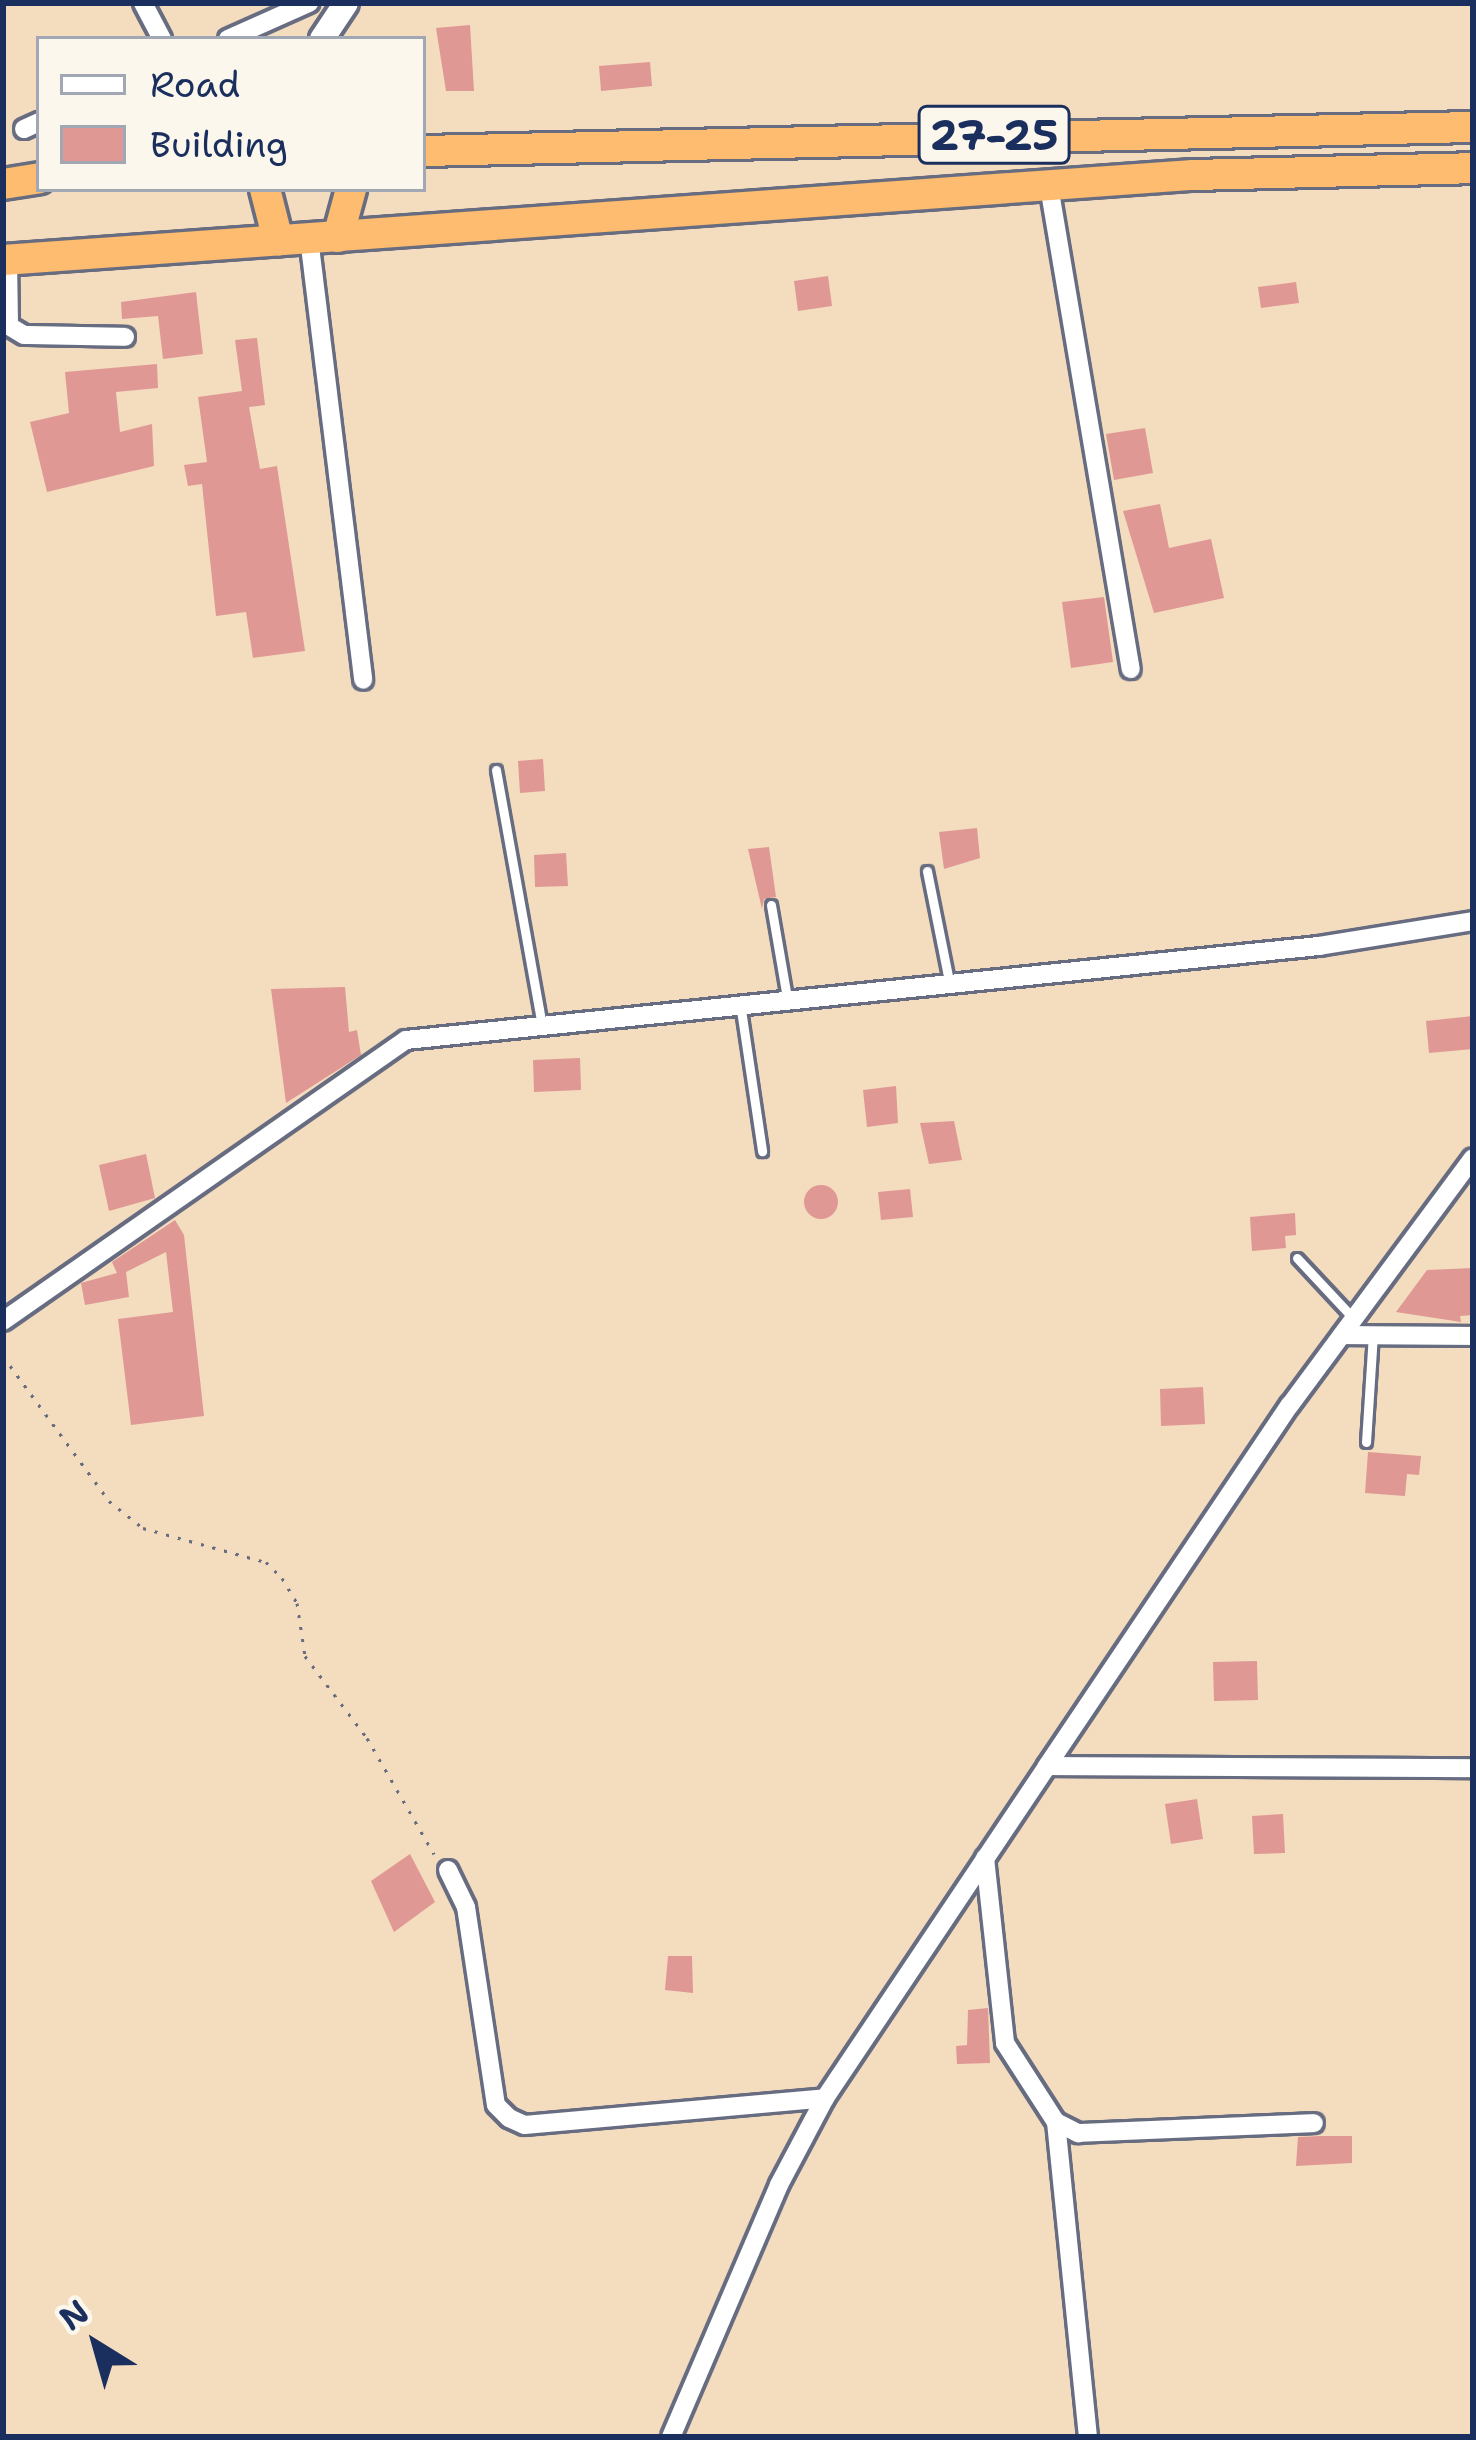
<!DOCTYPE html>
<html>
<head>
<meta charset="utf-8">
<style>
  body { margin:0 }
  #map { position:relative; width:1476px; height:2440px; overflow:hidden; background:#f4dcbf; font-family:"Shantell Sans",sans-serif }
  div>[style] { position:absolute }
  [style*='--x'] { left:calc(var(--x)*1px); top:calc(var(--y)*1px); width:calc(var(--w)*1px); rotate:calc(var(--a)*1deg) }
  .building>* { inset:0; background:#df9894 }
  .round { border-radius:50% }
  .path>* { height:3px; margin-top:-1.5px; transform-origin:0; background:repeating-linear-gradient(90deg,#676c80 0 3px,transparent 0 12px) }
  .roads { filter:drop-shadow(3px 0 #676c80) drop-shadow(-3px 0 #676c80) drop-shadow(0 3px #676c80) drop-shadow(0 -3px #676c80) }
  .service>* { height:9px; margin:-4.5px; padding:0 4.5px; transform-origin:4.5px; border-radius:4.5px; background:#fff }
  .minor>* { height:18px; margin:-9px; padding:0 9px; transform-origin:9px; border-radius:9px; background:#fff }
  .tertiary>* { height:24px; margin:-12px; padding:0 12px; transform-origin:12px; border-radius:12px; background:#fff }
  .trunk>* { height:30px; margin:-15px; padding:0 15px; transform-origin:15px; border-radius:15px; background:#fdbc6f }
  span { translate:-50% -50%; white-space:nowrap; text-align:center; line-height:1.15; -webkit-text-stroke:10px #fbf7ec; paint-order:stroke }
  .shield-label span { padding:3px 9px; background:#fbf7ec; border:3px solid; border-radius:9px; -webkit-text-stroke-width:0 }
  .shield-label { font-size:42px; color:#1b2f5e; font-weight:700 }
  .frame { position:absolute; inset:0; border:6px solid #1b2f5e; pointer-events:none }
  .legend { position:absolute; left:36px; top:36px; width:390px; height:156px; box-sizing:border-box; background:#fbf7ec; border:3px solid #a1a7b3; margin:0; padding:15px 21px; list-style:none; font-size:36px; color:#1b2f5e }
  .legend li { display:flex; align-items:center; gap:24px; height:60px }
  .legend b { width:60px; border:3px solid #a1a7b3 }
  .north { position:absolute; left:36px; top:2284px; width:120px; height:120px; -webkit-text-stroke:9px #fbf7ec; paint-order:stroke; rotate:323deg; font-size:33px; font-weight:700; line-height:48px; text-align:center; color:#1b2f5e }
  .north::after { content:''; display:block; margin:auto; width:42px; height:54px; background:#1b2f5e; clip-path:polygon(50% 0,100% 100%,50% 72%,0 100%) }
</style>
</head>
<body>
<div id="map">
  <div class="building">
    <div style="clip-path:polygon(470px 25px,474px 91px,446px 91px,436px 28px)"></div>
    <div style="clip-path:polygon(650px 62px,652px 86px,601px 91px,599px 66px)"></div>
    <div style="clip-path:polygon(828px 276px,832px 306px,798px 311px,794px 281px)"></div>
    <div style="clip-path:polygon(1296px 282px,1299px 303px,1261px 308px,1258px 287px)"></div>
    <div style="clip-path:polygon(196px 292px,203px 354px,163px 359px,158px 316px,122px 319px,121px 302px)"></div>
    <div style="clip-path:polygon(257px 338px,265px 405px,249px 407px,260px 469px,277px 466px,305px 651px,253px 658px,246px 612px,216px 616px,202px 484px,188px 486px,184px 465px,207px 462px,198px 397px,242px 391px,235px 340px)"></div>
    <div style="clip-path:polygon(157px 364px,158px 388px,116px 392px,120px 432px,152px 424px,154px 466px,47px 492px,30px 422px,69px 413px,65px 372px)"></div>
    <div style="clip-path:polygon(1145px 428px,1153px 473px,1114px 480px,1106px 434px)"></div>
    <div style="clip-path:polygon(1160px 504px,1169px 548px,1211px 539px,1224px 598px,1154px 613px,1123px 511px)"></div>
    <div style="clip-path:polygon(1104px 597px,1113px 662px,1071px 668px,1062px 602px)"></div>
    <div style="clip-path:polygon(543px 759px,545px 791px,520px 793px,518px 761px)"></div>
    <div style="clip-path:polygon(977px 828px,980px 858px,944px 869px,939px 832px)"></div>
    <div style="clip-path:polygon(769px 847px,776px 897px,764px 899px,762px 909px,748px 849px)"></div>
    <div style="clip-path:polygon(566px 853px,568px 886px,535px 887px,534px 855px)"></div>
    <div style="clip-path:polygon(345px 987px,349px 1032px,357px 1030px,361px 1055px,286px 1103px,271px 989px)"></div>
    <div style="clip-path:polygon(1473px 1016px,1473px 1049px,1429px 1053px,1426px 1021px)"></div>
    <div style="clip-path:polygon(580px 1058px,581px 1090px,534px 1092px,533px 1060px)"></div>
    <div style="clip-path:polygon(896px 1086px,898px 1123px,867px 1127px,863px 1090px)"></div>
    <div style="clip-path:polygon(954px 1121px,962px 1160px,929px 1164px,920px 1123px)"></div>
    <div style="clip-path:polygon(146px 1154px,155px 1198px,109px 1211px,99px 1165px)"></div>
    <div class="round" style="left:804px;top:1185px;width:34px;height:34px"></div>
    <div style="clip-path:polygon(910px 1189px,913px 1217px,881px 1220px,878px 1192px)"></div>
    <div style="clip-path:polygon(1295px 1213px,1296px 1235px,1285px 1236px,1286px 1248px,1252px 1251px,1250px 1217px)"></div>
    <div style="clip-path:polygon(175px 1220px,184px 1235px,204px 1416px,131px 1425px,118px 1319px,173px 1312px,166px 1252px,126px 1272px,129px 1297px,85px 1305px,81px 1283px,117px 1273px,112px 1262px)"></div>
    <div style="clip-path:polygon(1473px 1268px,1473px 1315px,1460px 1316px,1461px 1322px,1396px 1312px,1427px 1270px)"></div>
    <div style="clip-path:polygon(1203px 1387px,1205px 1424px,1161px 1426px,1160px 1389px)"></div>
    <div style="clip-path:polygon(1368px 1452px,1421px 1456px,1419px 1475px,1407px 1474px,1405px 1496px,1365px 1493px)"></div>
    <div style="clip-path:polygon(1257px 1661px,1258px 1700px,1214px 1701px,1213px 1662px)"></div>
    <div style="clip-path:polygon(1197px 1799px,1203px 1839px,1171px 1844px,1165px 1804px)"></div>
    <div style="clip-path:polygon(1283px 1814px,1285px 1853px,1254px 1854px,1252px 1816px)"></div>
    <div style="clip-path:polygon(410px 1854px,435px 1902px,394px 1932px,371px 1881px)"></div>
    <div style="clip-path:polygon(668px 1956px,692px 1956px,693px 1993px,665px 1990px)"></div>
    <div style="clip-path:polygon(988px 2008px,990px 2063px,957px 2064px,956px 2046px,967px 2045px,968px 2010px)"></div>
    <div style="clip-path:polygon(1321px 2136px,1352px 2136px,1352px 2163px,1296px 2166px,1298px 2137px)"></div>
  </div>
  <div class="path">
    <div style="--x:3;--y:1356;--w:180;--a:53.8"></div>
    <div style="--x:109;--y:1501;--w:43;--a:38.5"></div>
    <div style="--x:143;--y:1528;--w:128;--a:15.5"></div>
    <div style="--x:266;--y:1562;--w:23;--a:45"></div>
    <div style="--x:282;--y:1578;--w:29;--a:59"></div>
    <div style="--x:297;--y:1603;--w:54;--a:81.4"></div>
    <div style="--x:305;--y:1656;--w:103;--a:52.9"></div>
    <div style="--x:367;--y:1738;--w:134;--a:60"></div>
  </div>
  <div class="roads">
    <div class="service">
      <div style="--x:496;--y:770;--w:259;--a:79.8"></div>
      <div style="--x:927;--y:871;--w:112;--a:78.7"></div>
      <div style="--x:771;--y:905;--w:94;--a:80.2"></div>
      <div style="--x:740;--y:1003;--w:150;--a:81.5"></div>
      <div style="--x:1297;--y:1258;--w:83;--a:46.9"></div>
      <div style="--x:1366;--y:1442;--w:107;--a:-86.3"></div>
    </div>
    <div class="minor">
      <div style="--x:143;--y:3;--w:41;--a:62.2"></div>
      <div style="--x:228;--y:39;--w:89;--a:-24"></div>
      <div style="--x:24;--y:129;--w:17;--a:-25"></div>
      <div style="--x:1049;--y:186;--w:490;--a:80.4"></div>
      <div style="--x:309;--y:238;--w:445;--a:83"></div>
      <div style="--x:8;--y:260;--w:66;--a:89.1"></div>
      <div style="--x:9;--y:326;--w:17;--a:31"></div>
      <div style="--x:24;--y:335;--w:101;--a:1.1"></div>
      <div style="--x:3;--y:1321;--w:491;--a:-34.9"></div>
      <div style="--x:406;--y:1040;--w:918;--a:-5.88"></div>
      <div style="--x:1319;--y:946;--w:156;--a:-9.2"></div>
      <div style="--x:1342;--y:1335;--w:131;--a:0.4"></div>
      <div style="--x:1047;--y:1766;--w:435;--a:-56.1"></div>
      <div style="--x:1290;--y:1405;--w:307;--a:-53.5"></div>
      <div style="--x:985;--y:1858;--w:186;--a:83.8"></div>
      <div style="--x:1005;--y:2043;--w:94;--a:57.2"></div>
      <div style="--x:1056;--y:2122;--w:25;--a:27"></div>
      <div style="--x:1078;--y:2133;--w:236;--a:-2.4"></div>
      <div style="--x:448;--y:1870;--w:41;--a:64.1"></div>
      <div style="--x:466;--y:1907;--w:200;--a:81.4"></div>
      <div style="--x:496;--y:2105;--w:18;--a:45"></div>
      <div style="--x:509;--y:2118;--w:17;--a:24"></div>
      <div style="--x:525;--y:2125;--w:301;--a:-5.1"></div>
      <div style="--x:825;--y:2098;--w:98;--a:117.9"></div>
      <div style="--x:779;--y:2185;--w:274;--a:113.2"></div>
      <div style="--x:825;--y:2098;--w:399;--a:-56.2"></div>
      <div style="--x:1047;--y:1766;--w:426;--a:0.3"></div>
      <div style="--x:1056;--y:2122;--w:317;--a:84.2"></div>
    </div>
    <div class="tertiary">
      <div style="--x:322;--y:39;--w:43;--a:-56.3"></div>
    </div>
    <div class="trunk">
      <div style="--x:423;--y:151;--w:1050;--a:-1.31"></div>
      <div style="--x:3;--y:184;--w:36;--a:-9"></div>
      <div style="--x:265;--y:189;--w:53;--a:75.7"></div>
      <div style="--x:338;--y:237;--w:50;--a:-74.8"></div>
      <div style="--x:3;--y:260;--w:1193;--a:-4.09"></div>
      <div style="--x:1193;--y:175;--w:280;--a:-1.4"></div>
    </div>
  </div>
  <div class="shield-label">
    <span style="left:994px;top:135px">27-25</span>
  </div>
  <div class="frame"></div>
  <ul class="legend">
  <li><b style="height:15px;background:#fff"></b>Road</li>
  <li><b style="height:33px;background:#df9894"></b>Building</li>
  </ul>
  <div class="north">N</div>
</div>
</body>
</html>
